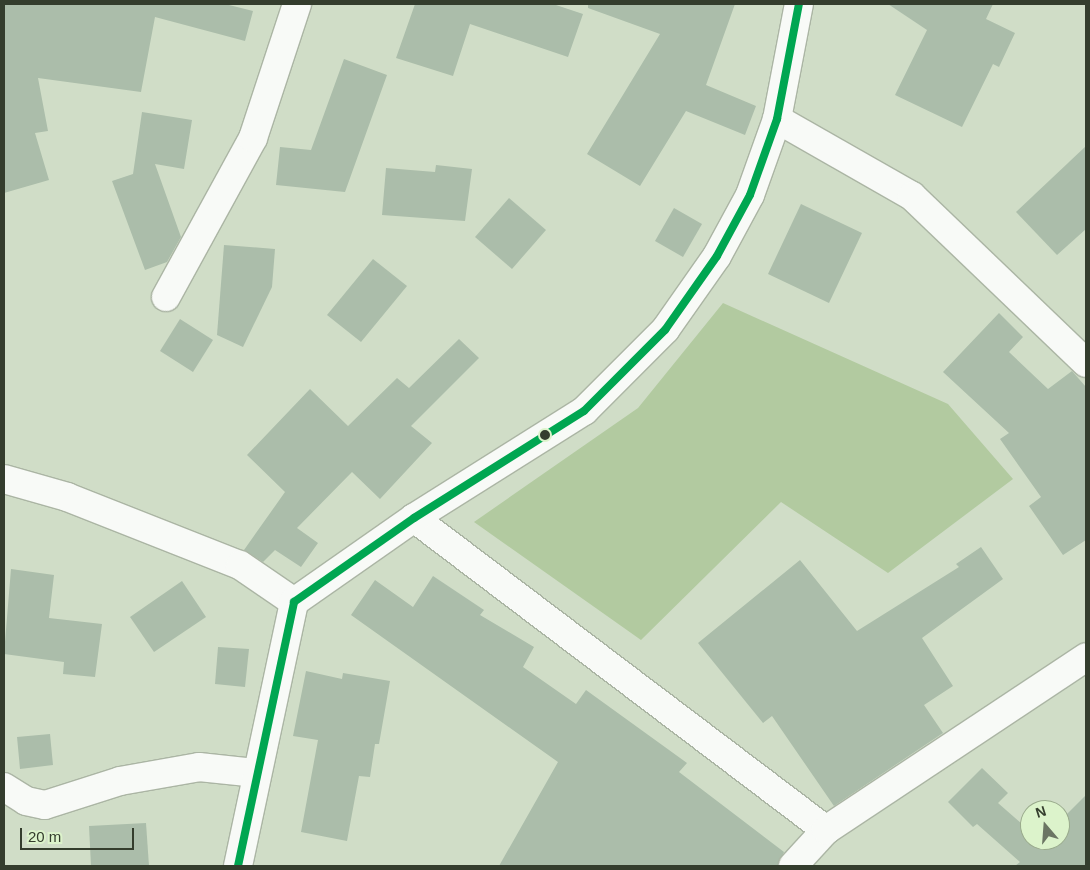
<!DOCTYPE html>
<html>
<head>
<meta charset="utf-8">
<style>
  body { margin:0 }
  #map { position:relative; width:1090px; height:870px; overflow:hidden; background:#d0ddc7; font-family:Arial,sans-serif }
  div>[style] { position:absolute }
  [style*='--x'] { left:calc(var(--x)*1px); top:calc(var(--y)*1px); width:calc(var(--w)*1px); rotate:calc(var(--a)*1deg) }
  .green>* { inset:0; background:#b2caa0 }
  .building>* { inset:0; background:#abbdaa }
  .roads { filter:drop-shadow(1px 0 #abb5a4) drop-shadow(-1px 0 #abb5a4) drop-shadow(0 1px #abb5a4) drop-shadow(0 -1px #abb5a4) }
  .minor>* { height:28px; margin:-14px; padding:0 14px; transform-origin:14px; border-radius:14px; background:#f8faf7 }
  .bus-1>* { height:8px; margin:-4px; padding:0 4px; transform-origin:4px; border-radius:4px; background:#00a651 }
  .dots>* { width:14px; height:14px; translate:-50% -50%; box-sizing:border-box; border:2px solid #dcf3cb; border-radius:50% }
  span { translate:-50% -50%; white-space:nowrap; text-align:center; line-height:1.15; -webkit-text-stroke:4px #dcf3cb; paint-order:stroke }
  .frame { position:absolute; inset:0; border:5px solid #343d2d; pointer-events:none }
  .north { position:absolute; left:1020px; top:800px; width:50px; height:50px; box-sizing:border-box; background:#dcf3cb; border:1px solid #99aa8c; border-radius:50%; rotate:342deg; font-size:14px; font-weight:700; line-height:20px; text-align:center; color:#343d2d }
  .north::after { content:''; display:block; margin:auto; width:18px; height:22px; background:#6b7563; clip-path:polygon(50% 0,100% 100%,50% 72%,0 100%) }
  .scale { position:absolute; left:20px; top:828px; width:114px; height:22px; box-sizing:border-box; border:2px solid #343d2d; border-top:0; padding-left:6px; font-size:15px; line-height:18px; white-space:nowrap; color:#343d2d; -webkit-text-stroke:4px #dcf3cb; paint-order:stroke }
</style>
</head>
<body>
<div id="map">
  <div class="green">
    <div style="clip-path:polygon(723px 303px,948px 404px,1013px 479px,888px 573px,781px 502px,641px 640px,474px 522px,638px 408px)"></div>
  </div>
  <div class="building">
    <div style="clip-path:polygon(4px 4px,225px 4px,253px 11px,245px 41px,155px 17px,141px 92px,38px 78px,48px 131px,35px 133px,49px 180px,4px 193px)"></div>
    <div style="clip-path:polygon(415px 4px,553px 4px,583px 14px,568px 57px,470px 24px,453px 76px,396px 58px)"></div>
    <div style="clip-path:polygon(588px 4px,735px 4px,706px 85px,756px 106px,745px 135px,686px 111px,640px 186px,587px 154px,660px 34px,588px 8px)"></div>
    <div style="clip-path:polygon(888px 4px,993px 4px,986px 19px,1015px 33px,999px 67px,993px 64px,962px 127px,895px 95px,927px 30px)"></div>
    <div style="clip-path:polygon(344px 59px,387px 75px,345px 192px,276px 185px,280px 147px,311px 150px)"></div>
    <div style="clip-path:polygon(142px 112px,192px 120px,184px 169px,155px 164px,181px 237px,167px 262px,145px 270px,112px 181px,133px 174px)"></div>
    <div style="clip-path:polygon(1086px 146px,1086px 229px,1057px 255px,1016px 212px)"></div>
    <div style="clip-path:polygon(436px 165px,472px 169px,465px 221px,382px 215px,386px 168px,435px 172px)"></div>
    <div style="clip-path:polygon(509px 198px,546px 230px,512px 269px,475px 237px)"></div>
    <div style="clip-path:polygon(801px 204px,862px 233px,829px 303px,768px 274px)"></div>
    <div style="clip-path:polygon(674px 208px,702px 224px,683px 257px,655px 241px)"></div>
    <div style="clip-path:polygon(224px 245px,275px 249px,272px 287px,243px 347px,217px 335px)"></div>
    <div style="clip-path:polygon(373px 259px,407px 286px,361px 342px,327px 315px)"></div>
    <div style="clip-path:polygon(999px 313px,1023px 337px,1009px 352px,1048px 389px,1072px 371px,1086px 387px,1086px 540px,1063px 555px,1029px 506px,1041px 497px,1000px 439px,1009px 433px,943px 372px)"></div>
    <div style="clip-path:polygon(180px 319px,213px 340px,193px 372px,160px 351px)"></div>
    <div style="clip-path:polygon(459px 339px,479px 358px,411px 426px,432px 443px,380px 499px,352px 472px,297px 528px,318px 543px,301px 567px,275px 550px,263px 562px,244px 550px,285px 492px,247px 455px,310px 389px,348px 426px,397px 378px,409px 388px)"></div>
    <div style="clip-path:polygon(981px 547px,1003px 579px,922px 638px,953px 686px,924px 705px,943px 733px,834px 806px,772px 716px,763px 723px,698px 643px,800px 560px,857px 631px,959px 567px,956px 564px)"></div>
    <div style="clip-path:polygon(11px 569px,54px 575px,49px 618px,102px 624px,95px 677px,63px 674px,64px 662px,4px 654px)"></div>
    <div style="clip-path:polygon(433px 576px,484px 610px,480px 615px,534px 647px,523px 667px,576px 704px,586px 690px,687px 763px,679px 772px,784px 852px,778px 866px,499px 866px,558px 762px,351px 615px,375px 580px,413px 607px)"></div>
    <div style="clip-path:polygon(182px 581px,206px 617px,154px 652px,130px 617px)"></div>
    <div style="clip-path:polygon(218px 647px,249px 649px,245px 687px,215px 684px)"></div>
    <div style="clip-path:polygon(306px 671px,342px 679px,343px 673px,390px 681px,379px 744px,375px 744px,370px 777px,359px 776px,347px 841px,301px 832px,318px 740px,293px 736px)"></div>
    <div style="clip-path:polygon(50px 734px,53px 765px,20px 769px,17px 737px)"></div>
    <div style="clip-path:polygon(982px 768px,1008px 793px,998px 803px,1030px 831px,1030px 840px,1060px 840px,1060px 821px,1086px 795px,1086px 866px,1015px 866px,1020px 862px,977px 824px,973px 827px,948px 802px)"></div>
    <div style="clip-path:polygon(146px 823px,149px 866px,91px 866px,89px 826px)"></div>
  </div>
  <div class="roads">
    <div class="minor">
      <div style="--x:777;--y:119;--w:155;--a:29.7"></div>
      <div style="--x:912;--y:196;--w:241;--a:43.8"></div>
      <div style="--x:166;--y:297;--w:181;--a:-61.3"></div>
      <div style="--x:253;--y:138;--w:141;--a:-71.8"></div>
      <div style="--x:4;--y:479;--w:66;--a:15.9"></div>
      <div style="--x:67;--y:497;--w:186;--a:21.5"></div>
      <div style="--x:240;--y:565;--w:65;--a:34.4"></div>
      <div style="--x:414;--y:518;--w:517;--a:37.14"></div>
      <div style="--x:4;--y:787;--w:26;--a:32"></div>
      <div style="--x:26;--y:801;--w:19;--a:12"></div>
      <div style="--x:45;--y:805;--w:79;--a:-17.7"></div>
      <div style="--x:120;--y:781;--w:80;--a:-10"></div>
      <div style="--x:199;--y:767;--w:56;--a:6.1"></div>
      <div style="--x:238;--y:866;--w:270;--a:-78"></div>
      <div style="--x:294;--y:602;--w:146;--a:-35"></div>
      <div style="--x:414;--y:518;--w:201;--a:-32.2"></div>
      <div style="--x:584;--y:411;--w:115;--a:-45"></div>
      <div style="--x:665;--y:330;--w:90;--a:-54.9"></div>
      <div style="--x:717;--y:256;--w:69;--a:-61.6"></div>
      <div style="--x:750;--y:195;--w:81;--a:-70.4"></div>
      <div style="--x:777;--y:119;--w:117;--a:-79.2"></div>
      <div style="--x:793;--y:866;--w:49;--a:-47.5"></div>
      <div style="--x:826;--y:830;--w:312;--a:-33.6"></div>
    </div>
  </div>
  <div class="bus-1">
    <div style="--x:238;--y:866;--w:270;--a:-78"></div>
    <div style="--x:294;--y:602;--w:146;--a:-35"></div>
    <div style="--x:414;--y:518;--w:201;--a:-32.2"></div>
    <div style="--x:584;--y:411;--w:115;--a:-45"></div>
    <div style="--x:665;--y:330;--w:90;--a:-54.9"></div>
    <div style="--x:717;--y:256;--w:69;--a:-61.6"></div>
    <div style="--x:750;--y:195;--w:81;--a:-70.4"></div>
    <div style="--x:777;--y:119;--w:117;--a:-79.2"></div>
  </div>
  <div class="dots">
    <div style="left:545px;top:435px;background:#343d2d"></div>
  </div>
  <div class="frame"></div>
  <div class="north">N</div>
  <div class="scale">20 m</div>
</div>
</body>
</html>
